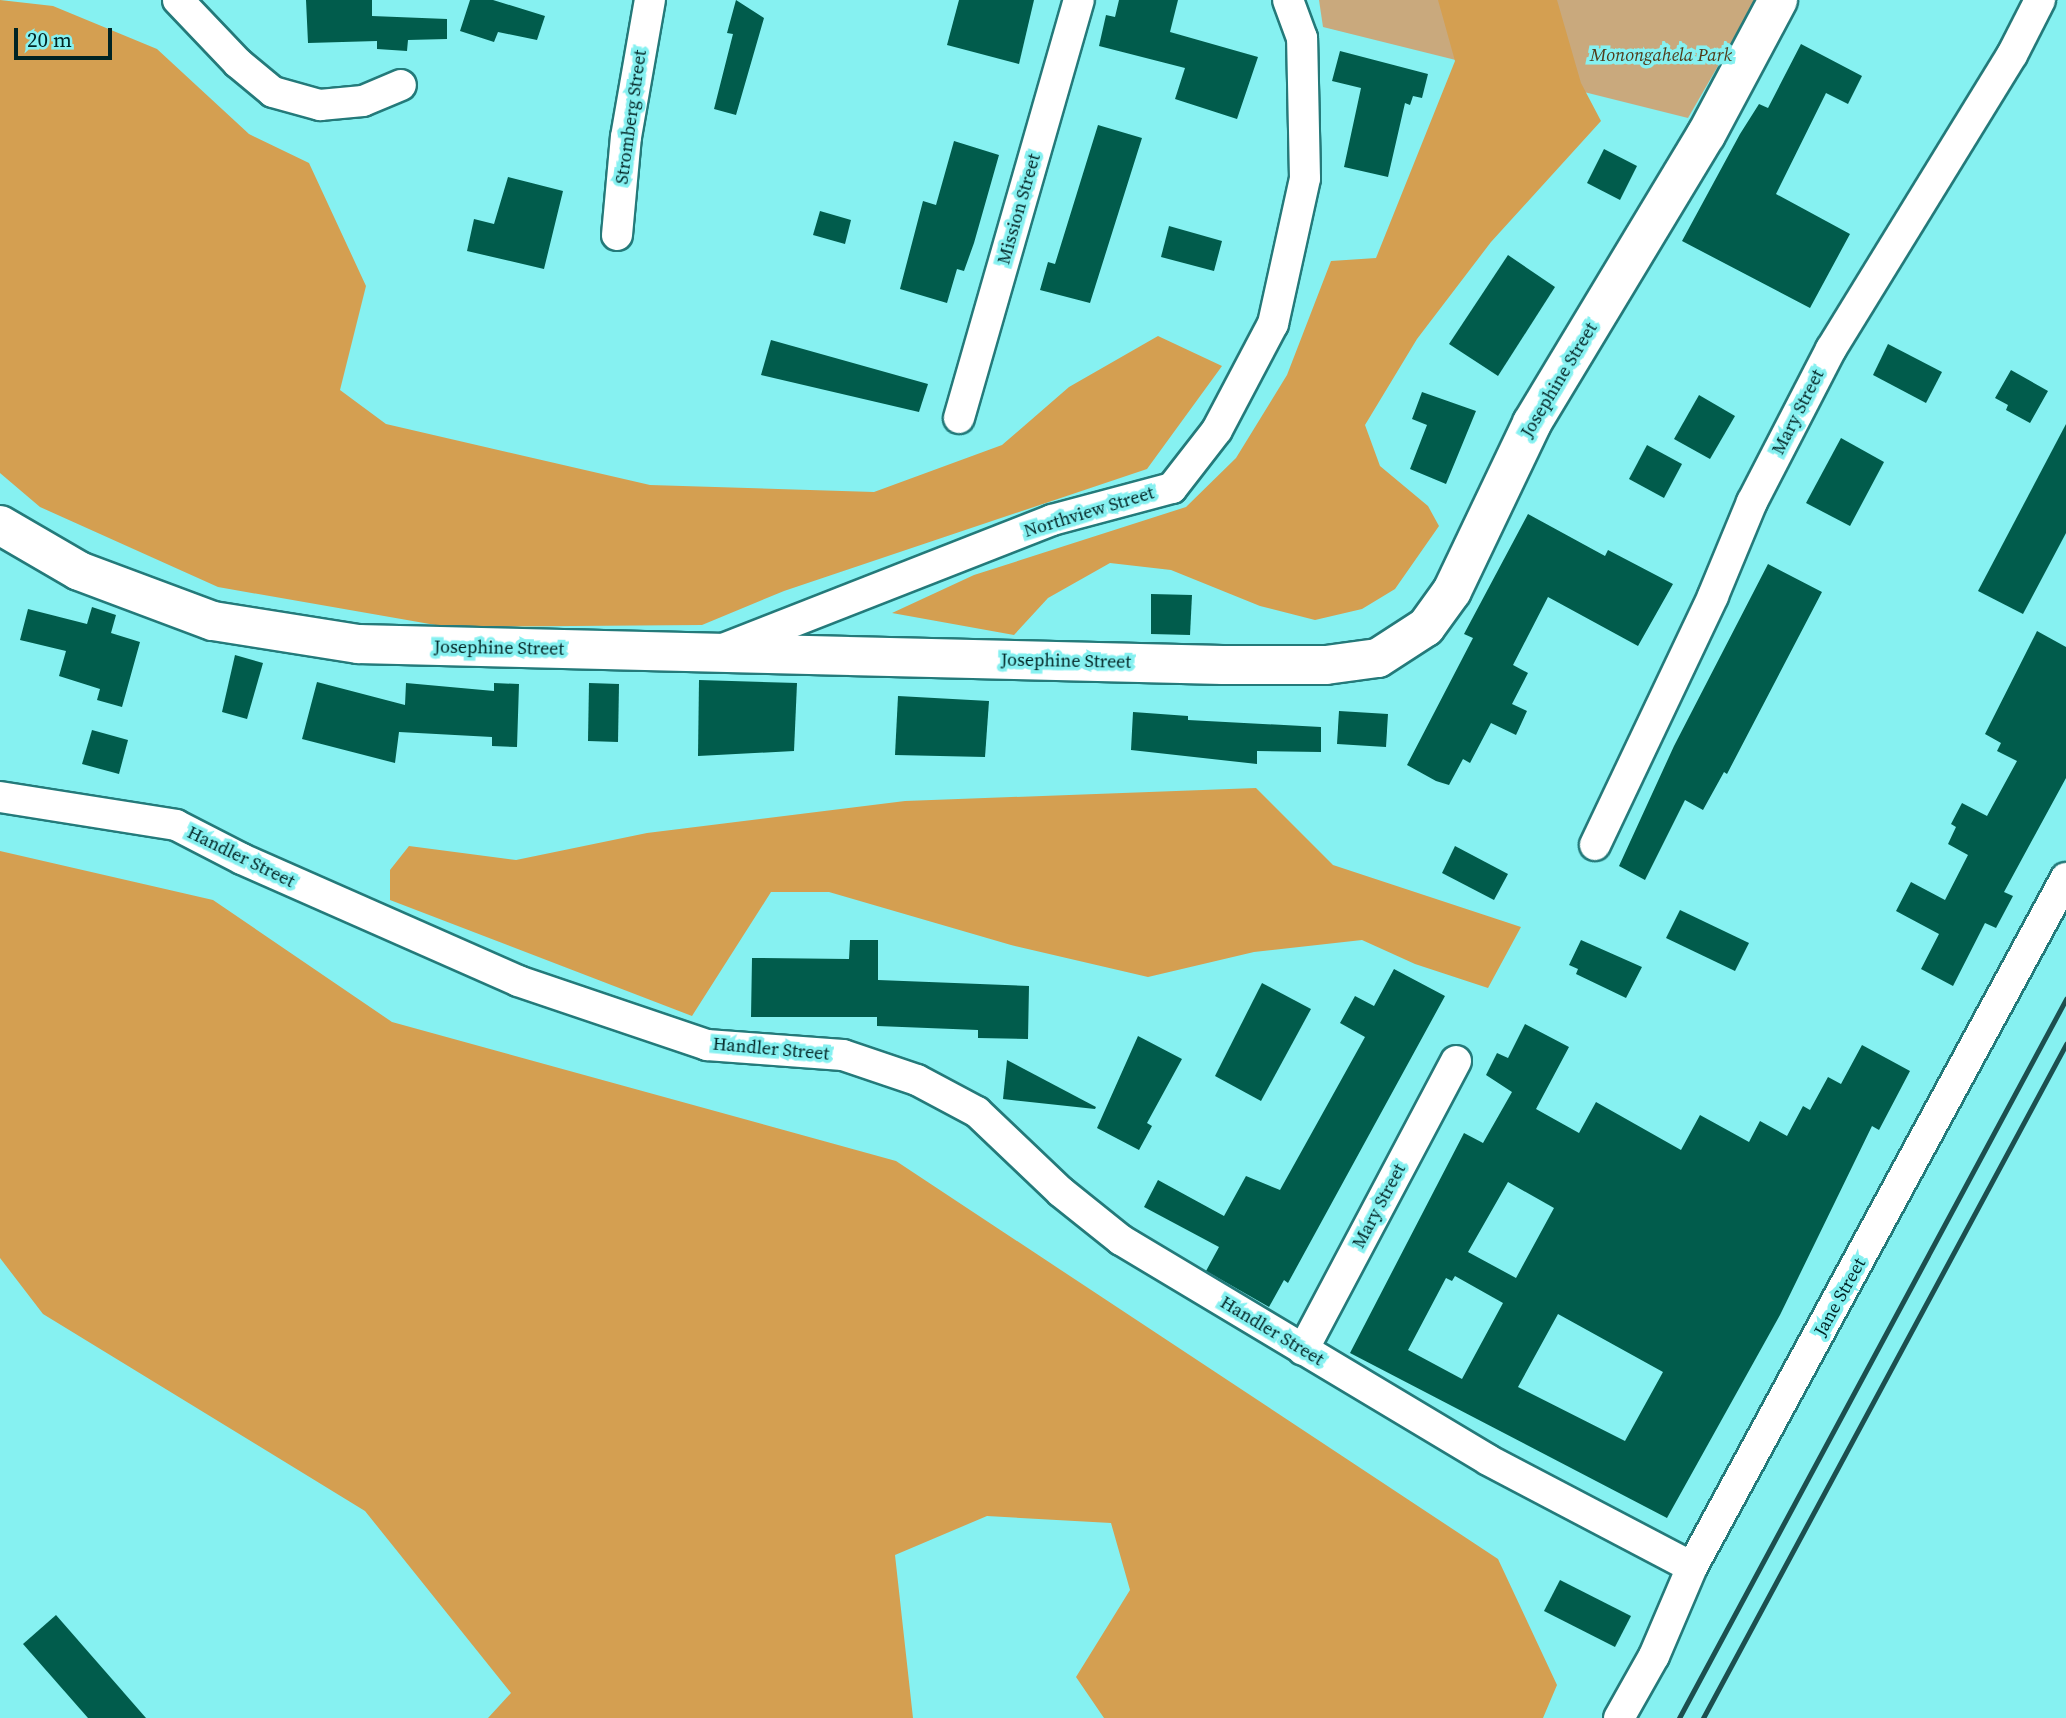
<!DOCTYPE html>
<html>
<head>
<meta charset="utf-8">
<style>
  body { margin:0 }
  #map { position:relative; width:2066px; height:1718px; overflow:hidden; background:#86f1f1; font-family:"Source Serif 4",serif }
  div>[style] { position:absolute }
  [style*='--x'] { left:calc(var(--x)*1px); top:calc(var(--y)*1px); width:calc(var(--w)*1px); rotate:calc(var(--a)*1deg) }
  .green>* { inset:0; background:#c9a97d }
  .forest>* { inset:0; background:#d49f51 }
  .building>* { inset:0; background:#015c4c }
  .roads { filter:drop-shadow(2px 0 #247a7a) drop-shadow(-2px 0 #247a7a) drop-shadow(0 2px #247a7a) drop-shadow(0 -2px #247a7a) }
  .street>* { height:30px; margin:-15px; padding:0 15px; transform-origin:15px; border-radius:15px; background:#fff }
  .secondary>* { height:38px; margin:-19px; padding:0 19px; transform-origin:19px; border-radius:19px; background:#fff }
  .rail>* { height:5px; margin:-2.5px; padding:0 2.5px; transform-origin:2.5px; border-radius:2.5px; background:#1c4f4f }
  span { translate:-50% -50%; white-space:nowrap; text-align:center; line-height:1.15; -webkit-text-stroke:7px #86f1f1; paint-order:stroke }
  .park-label { font-size:18px; color:#513b1a; font-style:italic }
  .street-label { font-size:18px; color:#002424 }
  .scale { position:absolute; left:14px; top:28px; width:98px; height:32px; box-sizing:border-box; border:4px solid #002424; border-top:0; padding-left:9px; font-size:21px; line-height:24px; white-space:nowrap; color:#002424; -webkit-text-stroke:5px #86f1f1; paint-order:stroke }
</style>
</head>
<body>
<div id="map">
  <div class="green">
    <div style="clip-path:polygon(1319px 0,1756px 0,1688px 118px,1323px 27px)"></div>
  </div>
  <div class="forest">
    <div style="clip-path:polygon(0 0,53px 6px,157px 49px,249px 134px,309px 163px,366px 286px,340px 390px,386px 424px,650px 485px,874px 492px,1002px 445px,1069px 387px,1158px 336px,1222px 366px,1147px 469px,784px 591px,702px 625px,447px 627px,218px 587px,40px 507px,0 473px)"></div>
    <div style="clip-path:polygon(1438px 0,1557px 0,1581px 83px,1601px 121px,1491px 242px,1417px 339px,1365px 425px,1380px 466px,1428px 506px,1439px 526px,1395px 589px,1362px 609px,1315px 620px,1260px 606px,1171px 570px,1110px 563px,1048px 598px,1014px 635px,892px 613px,974px 575px,1186px 507px,1236px 458px,1287px 375px,1331px 261px,1376px 258px,1455px 61px)"></div>
    <div style="clip-path:polygon(1256px 788px,1333px 865px,1521px 927px,1488px 988px,1415px 964px,1362px 940px,1254px 952px,1148px 977px,1011px 945px,829px 892px,771px 892px,692px 1016px,390px 900px,390px 870px,409px 846px,516px 860px,647px 833px,905px 801px)"></div>
    <div style="clip-path:polygon(0 851px,213px 900px,392px 1022px,896px 1161px,1498px 1559px,1557px 1685px,1543px 1718px,1104px 1718px,1076px 1677px,1130px 1590px,1111px 1523px,987px 1516px,895px 1555px,913px 1718px,488px 1718px,511px 1693px,365px 1511px,43px 1314px,0 1258px)"></div>
  </div>
  <div class="building">
    <div style="clip-path:polygon(306px 0,372px 0,372px 16px,447px 19px,447px 39px,408px 40px,407px 51px,377px 49px,377px 41px,308px 43px)"></div>
    <div style="clip-path:polygon(470px 0,493px 0,545px 16px,537px 40px,498px 32px,494px 42px,460px 31px)"></div>
    <div style="clip-path:polygon(736px 0,764px 18px,736px 115px,714px 109px,733px 34px,727px 33px)"></div>
    <div style="clip-path:polygon(959px 0,1034px 0,1019px 64px,947px 45px)"></div>
    <div style="clip-path:polygon(1119px 0,1178px 0,1170px 32px,1258px 57px,1237px 119px,1175px 99px,1185px 68px,1099px 46px,1106px 15px,1115px 17px)"></div>
    <div style="clip-path:polygon(1801px 44px,1862px 76px,1848px 104px,1826px 93px,1776px 194px,1850px 234px,1810px 308px,1682px 241px,1740px 134px,1759px 104px,1768px 108px)"></div>
    <div style="clip-path:polygon(1340px 51px,1428px 74px,1422px 98px,1413px 96px,1410px 105px,1405px 103px,1388px 177px,1344px 167px,1361px 88px,1332px 81px)"></div>
    <div style="clip-path:polygon(1098px 125px,1142px 138px,1090px 303px,1040px 290px,1048px 262px,1055px 264px)"></div>
    <div style="clip-path:polygon(954px 141px,999px 155px,974px 243px,964px 271px,957px 269px,947px 303px,900px 289px,923px 201px,936px 205px)"></div>
    <div style="clip-path:polygon(1604px 149px,1637px 166px,1620px 200px,1587px 183px)"></div>
    <div style="clip-path:polygon(508px 177px,563px 191px,544px 269px,467px 251px,474px 219px,494px 224px)"></div>
    <div style="clip-path:polygon(820px 211px,851px 220px,845px 244px,813px 235px)"></div>
    <div style="clip-path:polygon(1169px 226px,1222px 241px,1214px 271px,1161px 257px)"></div>
    <div style="clip-path:polygon(1508px 255px,1555px 287px,1498px 376px,1449px 344px)"></div>
    <div style="clip-path:polygon(771px 340px,928px 384px,919px 412px,761px 375px)"></div>
    <div style="clip-path:polygon(1888px 344px,1942px 372px,1926px 403px,1873px 375px)"></div>
    <div style="clip-path:polygon(2011px 370px,2048px 391px,2030px 423px,2006px 410px,2008px 405px,1995px 398px)"></div>
    <div style="clip-path:polygon(1422px 392px,1476px 411px,1446px 484px,1410px 469px,1427px 425px,1412px 419px)"></div>
    <div style="clip-path:polygon(1699px 395px,1735px 416px,1710px 459px,1674px 439px)"></div>
    <div style="clip-path:polygon(2066px 424px,2066px 533px,2023px 614px,1978px 591px)"></div>
    <div style="clip-path:polygon(1841px 438px,1884px 462px,1850px 526px,1806px 503px)"></div>
    <div style="clip-path:polygon(1647px 445px,1682px 464px,1664px 498px,1629px 479px)"></div>
    <div style="clip-path:polygon(1528px 514px,1605px 556px,1608px 550px,1673px 584px,1638px 646px,1548px 597px,1513px 665px,1528px 673px,1512px 704px,1527px 711px,1516px 735px,1491px 723px,1470px 763px,1463px 759px,1449px 785px,1436px 781px,1407px 765px,1473px 638px,1464px 634px)"></div>
    <div style="clip-path:polygon(1768px 564px,1822px 592px,1727px 774px,1724px 772px,1703px 810px,1685px 800px,1645px 880px,1619px 866px,1674px 746px)"></div>
    <div style="clip-path:polygon(1151px 594px,1192px 595px,1190px 635px,1151px 634px)"></div>
    <div style="clip-path:polygon(92px 607px,116px 615px,111px 633px,140px 642px,122px 707px,97px 700px,100px 689px,59px 676px,66px 651px,20px 640px,28px 609px,87px 624px)"></div>
    <div style="clip-path:polygon(2037px 631px,2066px 647px,2066px 778px,2004px 892px,2013px 896px,1996px 928px,1985px 923px,1953px 986px,1921px 969px,1939px 934px,1896px 911px,1911px 882px,1945px 900px,1968px 855px,1948px 844px,1956px 827px,1951px 824px,1962px 803px,1987px 816px,2017px 761px,1997px 751px,2001px 743px,1985px 734px)"></div>
    <div style="clip-path:polygon(235px 655px,263px 663px,247px 719px,222px 712px)"></div>
    <div style="clip-path:polygon(699px 680px,797px 683px,794px 751px,698px 756px)"></div>
    <div style="clip-path:polygon(317px 682px,405px 705px,406px 683px,494px 691px,494px 683px,519px 684px,517px 747px,492px 746px,492px 737px,399px 732px,395px 763px,302px 739px)"></div>
    <div style="clip-path:polygon(589px 683px,619px 684px,618px 742px,588px 741px)"></div>
    <div style="clip-path:polygon(898px 696px,989px 701px,985px 757px,895px 755px)"></div>
    <div style="clip-path:polygon(1339px 711px,1388px 714px,1386px 747px,1337px 744px)"></div>
    <div style="clip-path:polygon(1133px 712px,1188px 716px,1188px 720px,1321px 727px,1321px 752px,1257px 751px,1257px 764px,1131px 750px)"></div>
    <div style="clip-path:polygon(92px 730px,128px 740px,119px 774px,82px 764px)"></div>
    <div style="clip-path:polygon(1455px 846px,1508px 874px,1494px 900px,1442px 873px)"></div>
    <div style="clip-path:polygon(1680px 910px,1749px 943px,1735px 971px,1666px 938px)"></div>
    <div style="clip-path:polygon(850px 940px,878px 940px,878px 980px,1029px 986px,1028px 1039px,978px 1038px,978px 1030px,877px 1026px,877px 1017px,751px 1017px,752px 958px,849px 959px)"></div>
    <div style="clip-path:polygon(1581px 940px,1642px 967px,1626px 998px,1576px 974px,1578px 969px,1569px 965px)"></div>
    <div style="clip-path:polygon(1394px 969px,1445px 996px,1288px 1283px,1284px 1280px,1269px 1307px,1206px 1271px,1219px 1247px,1144px 1207px,1158px 1180px,1224px 1216px,1246px 1176px,1280px 1190px,1365px 1037px,1340px 1023px,1355px 996px,1374px 1006px)"></div>
    <div style="clip-path:polygon(1262px 983px,1311px 1009px,1261px 1101px,1215px 1076px)"></div>
    <div style="clip-path:polygon(evenodd,1525px 1024px,1569px 1047px,1536px 1109px,1579px 1133px,1596px 1102px,1681px 1150px,1700px 1115px,1749px 1142px,1760px 1121px,1787px 1136px,1803px 1106px,1810px 1110px,1828px 1077px,1841px 1084px,1862px 1045px,1910px 1071px,1879px 1130px,1872px 1126px,1780px 1315px,1667px 1518px,1350px 1353px,1464px 1133px,1483px 1143px,1512px 1092px,1486px 1075px,1497px 1053px,1508px 1058px,1525px 1024px,1508px 1182px,1554px 1208px,1516px 1278px,1468px 1252px,1508px 1182px,1525px 1024px,1455px 1276px,1503px 1303px,1462px 1379px,1408px 1350px,1446px 1278px,1452px 1281px,1455px 1276px,1525px 1024px,1558px 1314px,1663px 1372px,1625px 1441px,1518px 1387px,1558px 1314px)"></div>
    <div style="clip-path:polygon(1138px 1036px,1182px 1059px,1147px 1123px,1152px 1126px,1139px 1150px,1097px 1128px)"></div>
    <div style="clip-path:polygon(1007px 1060px,1096px 1107px,1095px 1109px,1003px 1099px)"></div>
    <div style="clip-path:polygon(1560px 1580px,1631px 1616px,1615px 1647px,1544px 1611px)"></div>
    <div style="clip-path:polygon(56px 1615px,146px 1718px,88px 1718px,23px 1644px)"></div>
  </div>
  <div class="roads">
    <div class="street">
      <div style="--x:178;--y:0;--w:87;--a:46.4"></div>
      <div style="--x:238;--y:63;--w:45;--a:39.6"></div>
      <div style="--x:273;--y:92;--w:49;--a:15.5"></div>
      <div style="--x:320;--y:105;--w:43;--a:-5.3"></div>
      <div style="--x:363;--y:101;--w:41;--a:-22.8"></div>
      <div style="--x:617;--y:235;--w:98;--a:-84.8"></div>
      <div style="--x:626;--y:137;--w:139;--a:-80.1"></div>
      <div style="--x:959;--y:418;--w:435;--a:-74"></div>
      <div style="--x:723;--y:649;--w:353;--a:-21.4"></div>
      <div style="--x:1052;--y:520;--w:124;--a:-14.9"></div>
      <div style="--x:1172;--y:488;--w:73;--a:-52.2"></div>
      <div style="--x:1217;--y:430;--w:120;--a:-62.2"></div>
      <div style="--x:1273;--y:324;--w:149;--a:-77.6"></div>
      <div style="--x:1305;--y:178;--w:140;--a:-91.2"></div>
      <div style="--x:1302;--y:38;--w:40;--a:-110.2"></div>
      <div style="--x:0;--y:797;--w:178;--a:9"></div>
      <div style="--x:176;--y:825;--w:74;--a:27.3"></div>
      <div style="--x:242;--y:859;--w:302;--a:23.8"></div>
      <div style="--x:518;--y:981;--w:200;--a:18.7"></div>
      <div style="--x:707;--y:1045;--w:136;--a:4.2"></div>
      <div style="--x:843;--y:1055;--w:78;--a:18.7"></div>
      <div style="--x:917;--y:1080;--w:68;--a:28.1"></div>
      <div style="--x:977;--y:1112;--w:116;--a:43.6"></div>
      <div style="--x:1061;--y:1192;--w:77;--a:38.7"></div>
      <div style="--x:1121;--y:1240;--w:428;--a:30.9"></div>
      <div style="--x:1488;--y:1460;--w:230;--a:27.7"></div>
      <div style="--x:1595;--y:845;--w:276;--a:-64.6"></div>
      <div style="--x:1713;--y:596;--w:102;--a:-67.5"></div>
      <div style="--x:1752;--y:502;--w:172;--a:-62.7"></div>
      <div style="--x:1831;--y:349;--w:345;--a:-58.4"></div>
      <div style="--x:2012;--y:55;--w:62;--a:-63"></div>
      <div style="--x:1303;--y:1350;--w:327;--a:-62.1"></div>
      <div style="--x:1619;--y:1718;--w:71;--a:-60.6"></div>
      <div style="--x:1654;--y:1656;--w:97;--a:-66.9"></div>
      <div style="--x:1692;--y:1567;--w:784;--a:-61.51"></div>
    </div>
    <div class="secondary">
      <div style="--x:0;--y:525;--w:91;--a:30.2"></div>
      <div style="--x:79;--y:571;--w:143;--a:20.5"></div>
      <div style="--x:213;--y:621;--w:147;--a:9"></div>
      <div style="--x:358;--y:644;--w:865;--a:1.39"></div>
      <div style="--x:1223;--y:665;--w:103;--a:0"></div>
      <div style="--x:1326;--y:665;--w:52;--a:-7.7"></div>
      <div style="--x:1378;--y:658;--w:57;--a:-32.9"></div>
      <div style="--x:1426;--y:627;--w:44;--a:-54.2"></div>
      <div style="--x:1452;--y:591;--w:186;--a:-64.5"></div>
      <div style="--x:1532;--y:423;--w:336;--a:-58.9"></div>
      <div style="--x:1706;--y:135;--w:153;--a:-61.9"></div>
    </div>
  </div>
  <div class="rail">
    <div style="--x:1679;--y:1718;--w:817;--a:-61.71"></div>
    <div style="--x:1703;--y:1718;--w:766;--a:-61.69"></div>
  </div>
  <div class="park-label">
    <span style="left:1661px;top:55px">Monongahela Park</span>
  </div>
  <div class="street-label">
    <span style="left:631px;top:117px;rotate:-82deg">Stromberg Street</span>
    <span style="left:1019px;top:209px;rotate:-74deg">Mission Street</span>
    <span style="left:1559px;top:380px;rotate:-59deg">Josephine Street</span>
    <span style="left:1798px;top:412px;rotate:-63deg">Mary Street</span>
    <span style="left:1089px;top:512px;rotate:-17deg">Northview Street</span>
    <span style="left:499px;top:648px;rotate:1deg">Josephine Street</span>
    <span style="left:1066px;top:661px;rotate:1deg">Josephine Street</span>
    <span style="left:241px;top:857px;rotate:26deg">Handler Street</span>
    <span style="left:771px;top:1049px;rotate:5deg">Handler Street</span>
    <span style="left:1379px;top:1206px;rotate:-62deg">Mary Street</span>
    <span style="left:1840px;top:1297px;rotate:-61deg">Jane Street</span>
    <span style="left:1272px;top:1331px;rotate:31deg">Handler Street</span>
  </div>
  <div class="scale">20 m</div>
</div>
</body>
</html>
